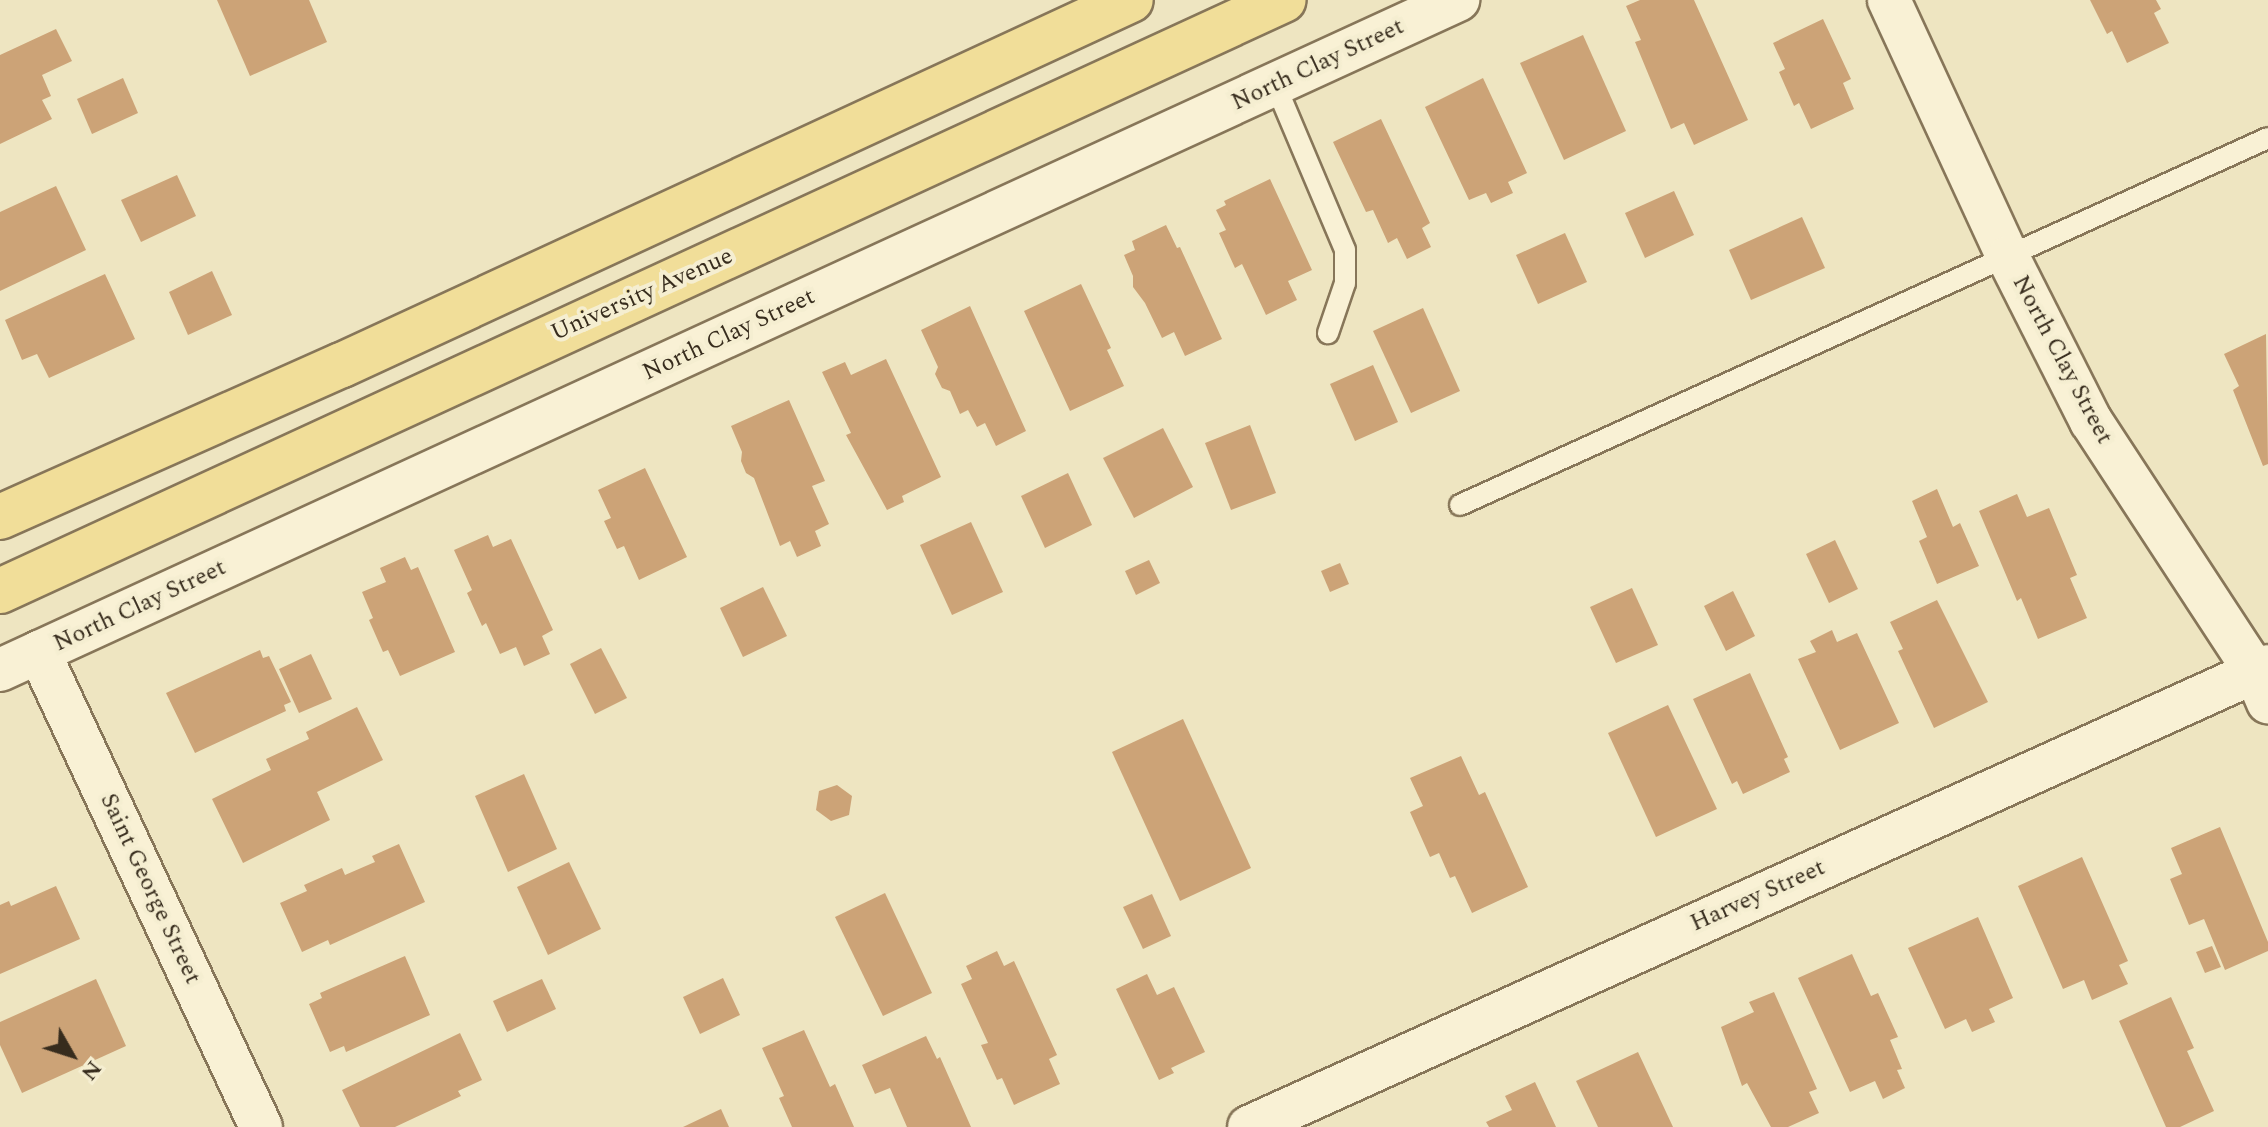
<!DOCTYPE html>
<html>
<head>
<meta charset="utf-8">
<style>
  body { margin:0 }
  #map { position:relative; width:2268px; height:1127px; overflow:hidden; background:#eee5c1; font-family:Spectral,serif }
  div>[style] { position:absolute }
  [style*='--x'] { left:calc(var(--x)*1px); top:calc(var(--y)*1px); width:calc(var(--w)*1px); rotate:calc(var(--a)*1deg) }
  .building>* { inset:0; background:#cca377 }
  .roads { filter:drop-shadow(2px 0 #877659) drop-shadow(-2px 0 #877659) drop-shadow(0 2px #877659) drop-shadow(0 -2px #877659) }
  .lane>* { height:20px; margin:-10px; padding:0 10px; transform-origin:10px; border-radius:10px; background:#f9f1d5 }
  .street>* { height:42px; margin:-21px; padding:0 21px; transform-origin:21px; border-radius:21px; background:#f9f1d5 }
  .primary>* { height:44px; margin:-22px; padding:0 22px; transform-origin:22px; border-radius:22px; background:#f1de99 }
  span { translate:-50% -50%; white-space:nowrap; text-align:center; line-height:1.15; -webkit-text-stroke:8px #f5eed1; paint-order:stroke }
  .street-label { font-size:24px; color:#372c1d }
  .north { position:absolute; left:32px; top:1015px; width:80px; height:80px; -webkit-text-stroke:6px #f5eed1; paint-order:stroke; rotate:129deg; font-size:22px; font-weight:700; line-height:32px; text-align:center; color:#372c1d }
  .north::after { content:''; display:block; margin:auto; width:28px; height:36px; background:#372c1d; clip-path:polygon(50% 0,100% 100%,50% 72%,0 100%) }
</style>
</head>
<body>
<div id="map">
  <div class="building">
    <div style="clip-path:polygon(217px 0,309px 0,327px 42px,250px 76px)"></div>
    <div style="clip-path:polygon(1640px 0,1694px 0,1748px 120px,1694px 145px,1684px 123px,1671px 129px,1635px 42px,1641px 40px,1626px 6px)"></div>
    <div style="clip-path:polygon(2090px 0,2156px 0,2161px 9px,2154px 13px,2169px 43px,2127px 63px,2112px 31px,2107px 34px)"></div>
    <div style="clip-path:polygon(1823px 19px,1851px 79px,1843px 83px,1854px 109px,1811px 129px,1799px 103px,1794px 106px,1779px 72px,1785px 69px,1773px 43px)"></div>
    <div style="clip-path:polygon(56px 29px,72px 61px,42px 75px,51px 96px,42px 100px,52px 119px,0 144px,0 55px)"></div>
    <div style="clip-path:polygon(1583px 35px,1626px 131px,1564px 160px,1520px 63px)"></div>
    <div style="clip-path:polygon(123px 78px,138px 113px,92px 134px,77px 99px)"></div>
    <div style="clip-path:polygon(1483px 78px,1527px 173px,1508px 182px,1513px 193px,1491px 203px,1486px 193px,1469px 200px,1425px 107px)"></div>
    <div style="clip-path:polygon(1381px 119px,1430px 223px,1422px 228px,1431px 247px,1407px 259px,1397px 238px,1388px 243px,1373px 210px,1366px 212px,1333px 142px)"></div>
    <div style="clip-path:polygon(177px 175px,196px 216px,141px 242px,121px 200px)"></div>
    <div style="clip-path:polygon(1270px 179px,1312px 270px,1288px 281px,1297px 300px,1266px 315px,1242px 264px,1235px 268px,1219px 233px,1226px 230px,1216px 210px,1226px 205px,1224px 201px)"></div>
    <div style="clip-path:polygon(56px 186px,86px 250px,0 291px,0 212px)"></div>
    <div style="clip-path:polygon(1674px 191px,1694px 235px,1645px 258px,1625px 213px)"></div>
    <div style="clip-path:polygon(1802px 217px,1825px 268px,1751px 300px,1729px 250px)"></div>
    <div style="clip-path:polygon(1166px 225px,1177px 248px,1180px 247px,1222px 339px,1185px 356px,1174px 332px,1162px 338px,1145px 303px,1133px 287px,1133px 276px,1124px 255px,1135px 250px,1132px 241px)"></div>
    <div style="clip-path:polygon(1565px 233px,1587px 282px,1538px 304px,1516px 255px)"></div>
    <div style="clip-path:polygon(212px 271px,232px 315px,188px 335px,169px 292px)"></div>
    <div style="clip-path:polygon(105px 274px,135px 339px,49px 378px,37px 354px,22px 360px,5px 320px)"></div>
    <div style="clip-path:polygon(1081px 284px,1111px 348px,1107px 350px,1124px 386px,1070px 411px,1024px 311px)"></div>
    <div style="clip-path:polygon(970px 306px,1026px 431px,996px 446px,985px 423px,977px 427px,968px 410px,960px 414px,950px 391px,942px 388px,935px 374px,938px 367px,921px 330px)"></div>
    <div style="clip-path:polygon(1423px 308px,1460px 391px,1411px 413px,1373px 331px)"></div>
    <div style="clip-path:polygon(2266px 334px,2268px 464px,2263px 466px,2233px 390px,2239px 386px,2224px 354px)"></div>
    <div style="clip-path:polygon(886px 359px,941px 477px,902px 496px,904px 502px,887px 510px,846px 435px,851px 433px,822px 372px,845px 362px,851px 375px)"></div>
    <div style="clip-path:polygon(1373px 365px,1398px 422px,1355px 441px,1330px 384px)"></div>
    <div style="clip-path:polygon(789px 400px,825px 481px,812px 486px,829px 524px,815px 531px,821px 546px,797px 557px,790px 541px,780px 546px,754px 478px,746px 473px,741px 461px,742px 452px,731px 426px)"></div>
    <div style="clip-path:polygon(1250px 425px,1276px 493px,1231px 510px,1205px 443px)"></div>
    <div style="clip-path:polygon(1163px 428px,1193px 487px,1134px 518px,1103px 458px)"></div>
    <div style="clip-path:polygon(645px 468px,687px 557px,639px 580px,624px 546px,617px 549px,604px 521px,611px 518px,598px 490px)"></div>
    <div style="clip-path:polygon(1068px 473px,1092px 525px,1045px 548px,1021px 496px)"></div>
    <div style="clip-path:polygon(1937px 489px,1953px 527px,1960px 523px,1979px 566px,1937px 584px,1919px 541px,1927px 537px,1912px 501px)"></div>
    <div style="clip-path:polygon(2017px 494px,2027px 517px,2049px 508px,2077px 575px,2070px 578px,2087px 618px,2038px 639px,2021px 598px,2017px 601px,1979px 511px)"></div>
    <div style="clip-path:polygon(971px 522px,1003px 592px,952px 615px,920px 545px)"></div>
    <div style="clip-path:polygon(488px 535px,493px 547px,511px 539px,553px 630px,542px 636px,550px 654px,524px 666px,516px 647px,500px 654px,486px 623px,482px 626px,467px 593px,472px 590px,454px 550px)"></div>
    <div style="clip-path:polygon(1835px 540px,1858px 589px,1829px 603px,1806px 554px)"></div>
    <div style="clip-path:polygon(405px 557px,411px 570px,418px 567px,455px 652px,400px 676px,388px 650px,383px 652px,369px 620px,373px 618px,362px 592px,386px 582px,380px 568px)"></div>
    <div style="clip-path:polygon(1149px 560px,1160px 583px,1136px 595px,1125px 571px)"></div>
    <div style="clip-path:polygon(1340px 563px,1349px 584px,1330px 592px,1321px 571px)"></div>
    <div style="clip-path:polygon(763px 587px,787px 636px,743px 657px,720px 608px)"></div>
    <div style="clip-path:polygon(1632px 588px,1658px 645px,1616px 663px,1590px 607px)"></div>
    <div style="clip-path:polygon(1733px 591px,1755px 636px,1726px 651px,1704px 606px)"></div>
    <div style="clip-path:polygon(1937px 600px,1988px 702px,1934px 728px,1898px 651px,1903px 649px,1890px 622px)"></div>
    <div style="clip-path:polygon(1832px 630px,1837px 642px,1857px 633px,1899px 723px,1840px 750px,1798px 659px,1816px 652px,1810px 641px)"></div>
    <div style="clip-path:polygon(601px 648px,627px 698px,595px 714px,570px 664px)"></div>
    <div style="clip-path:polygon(260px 650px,263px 658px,269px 656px,291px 702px,284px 705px,286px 711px,195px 753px,166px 693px)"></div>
    <div style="clip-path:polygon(311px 654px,332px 699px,299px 713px,279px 669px)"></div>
    <div style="clip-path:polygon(1750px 673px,1788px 757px,1784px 759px,1790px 772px,1743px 794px,1737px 781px,1732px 784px,1693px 699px)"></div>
    <div style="clip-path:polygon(1668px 705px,1717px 809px,1656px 837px,1608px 733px)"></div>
    <div style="clip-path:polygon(357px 707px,383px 760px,317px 792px,330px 820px,243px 863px,212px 799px,271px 770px,266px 759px,309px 739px,306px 732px)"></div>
    <div style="clip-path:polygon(1183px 719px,1251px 868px,1180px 901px,1112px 752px)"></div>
    <div style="clip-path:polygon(1461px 756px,1479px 795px,1485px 792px,1528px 887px,1472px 913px,1455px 876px,1450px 878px,1439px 853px,1430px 857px,1410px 812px,1423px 806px,1410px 778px)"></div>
    <div style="clip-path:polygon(524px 774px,557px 849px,508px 872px,475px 796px)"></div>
    <div style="clip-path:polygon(837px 785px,852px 796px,849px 815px,831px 821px,816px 810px,819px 791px)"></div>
    <div style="clip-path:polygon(2220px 827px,2268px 942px,2268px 951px,2225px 970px,2204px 919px,2189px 925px,2170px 879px,2182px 874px,2171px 848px)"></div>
    <div style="clip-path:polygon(399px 844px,425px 902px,330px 945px,328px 940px,302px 952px,280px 903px,307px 891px,304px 885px,342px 868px,345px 875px,375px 862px,372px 856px)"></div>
    <div style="clip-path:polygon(2082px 857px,2128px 961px,2119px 965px,2128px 984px,2092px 1000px,2084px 980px,2063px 989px,2018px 886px)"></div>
    <div style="clip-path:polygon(569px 862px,601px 929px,548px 955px,517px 887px)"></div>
    <div style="clip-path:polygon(56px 886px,80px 939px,0 974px,0 905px,9px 901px,11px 906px)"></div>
    <div style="clip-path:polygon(885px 893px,932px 993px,883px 1016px,835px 917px)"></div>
    <div style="clip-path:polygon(1152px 894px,1171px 936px,1143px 949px,1123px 907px)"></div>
    <div style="clip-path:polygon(1978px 917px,2013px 998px,1989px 1009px,1995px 1022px,1972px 1032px,1966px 1019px,1945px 1029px,1908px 948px)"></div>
    <div style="clip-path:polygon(2212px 946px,2221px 967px,2205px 973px,2196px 952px)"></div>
    <div style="clip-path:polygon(997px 951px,1004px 966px,1014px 961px,1057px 1055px,1049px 1059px,1060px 1084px,1014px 1105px,1002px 1078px,997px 1080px,981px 1045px,988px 1043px,961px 984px,972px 979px,966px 966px)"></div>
    <div style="clip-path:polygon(1852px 954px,1871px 996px,1878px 993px,1898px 1037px,1890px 1040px,1902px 1069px,1897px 1070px,1905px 1088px,1883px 1099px,1875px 1081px,1850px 1092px,1798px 978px)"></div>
    <div style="clip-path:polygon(405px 956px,430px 1015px,346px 1052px,344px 1046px,330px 1052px,309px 1004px,322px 998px,320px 993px)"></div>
    <div style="clip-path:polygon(1147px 974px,1157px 995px,1174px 987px,1205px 1052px,1171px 1068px,1174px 1073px,1159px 1080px,1116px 989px)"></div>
    <div style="clip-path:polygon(723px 978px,740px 1015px,700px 1034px,683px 997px)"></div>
    <div style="clip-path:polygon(96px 979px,126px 1046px,22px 1093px,0 1045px,0 1022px)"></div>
    <div style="clip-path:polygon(542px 979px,556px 1009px,507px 1032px,493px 1001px)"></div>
    <div style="clip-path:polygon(1774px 992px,1817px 1089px,1809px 1092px,1819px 1113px,1788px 1127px,1771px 1127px,1747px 1083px,1742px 1086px,1721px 1027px,1754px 1012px,1749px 1002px)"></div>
    <div style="clip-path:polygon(2171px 997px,2194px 1048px,2187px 1051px,2214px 1111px,2180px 1127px,2166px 1127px,2119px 1021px)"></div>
    <div style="clip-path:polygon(804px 1030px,830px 1087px,835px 1084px,854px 1127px,792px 1127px,779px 1098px,784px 1096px,762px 1048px)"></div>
    <div style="clip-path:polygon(460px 1033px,482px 1080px,458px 1091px,461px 1096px,395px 1127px,360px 1127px,342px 1090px)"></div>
    <div style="clip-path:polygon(926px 1036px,937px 1059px,940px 1057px,971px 1127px,907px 1127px,890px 1088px,875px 1094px,862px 1065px)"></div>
    <div style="clip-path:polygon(1638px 1052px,1673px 1127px,1598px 1127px,1576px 1081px)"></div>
    <div style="clip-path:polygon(1535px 1082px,1556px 1127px,1489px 1127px,1486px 1122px,1512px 1110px,1505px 1096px)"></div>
    <div style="clip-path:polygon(721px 1109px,729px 1127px,683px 1127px)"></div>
  </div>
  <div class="roads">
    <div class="lane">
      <div style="--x:1275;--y:84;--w:180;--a:67.1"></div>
      <div style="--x:1345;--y:250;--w:33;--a:90"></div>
      <div style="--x:1345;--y:283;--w:53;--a:108.8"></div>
      <div style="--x:1460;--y:505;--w:887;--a:-24.43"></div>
    </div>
    <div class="street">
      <div style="--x:1889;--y:0;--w:283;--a:65.2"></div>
      <div style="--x:2008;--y:257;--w:184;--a:63.2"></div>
      <div style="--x:2091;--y:421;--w:300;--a:56.8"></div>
      <div style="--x:2255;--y:672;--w:33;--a:67"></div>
      <div style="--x:39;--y:652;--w:524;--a:64.95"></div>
      <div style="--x:0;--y:670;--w:1605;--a:-24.68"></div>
      <div style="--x:1249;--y:1127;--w:1118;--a:-24.34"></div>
    </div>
    <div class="primary">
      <div style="--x:0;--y:517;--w:374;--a:-24"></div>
      <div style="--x:342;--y:365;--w:869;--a:-24.83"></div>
      <div style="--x:0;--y:591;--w:1413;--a:-24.72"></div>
    </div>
  </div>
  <div class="street-label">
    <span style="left:1318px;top:65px;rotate:-25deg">North Clay Street</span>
    <span style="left:642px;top:295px;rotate:-24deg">University Avenue</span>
    <span style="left:729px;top:335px;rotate:-25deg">North Clay Street</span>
    <span style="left:2062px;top:360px;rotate:62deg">North Clay Street</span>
    <span style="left:140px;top:606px;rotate:-25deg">North Clay Street</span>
    <span style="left:150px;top:889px;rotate:65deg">Saint George Street</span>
    <span style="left:1758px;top:896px;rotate:-24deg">Harvey Street</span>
  </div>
  <div class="north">N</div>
</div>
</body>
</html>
